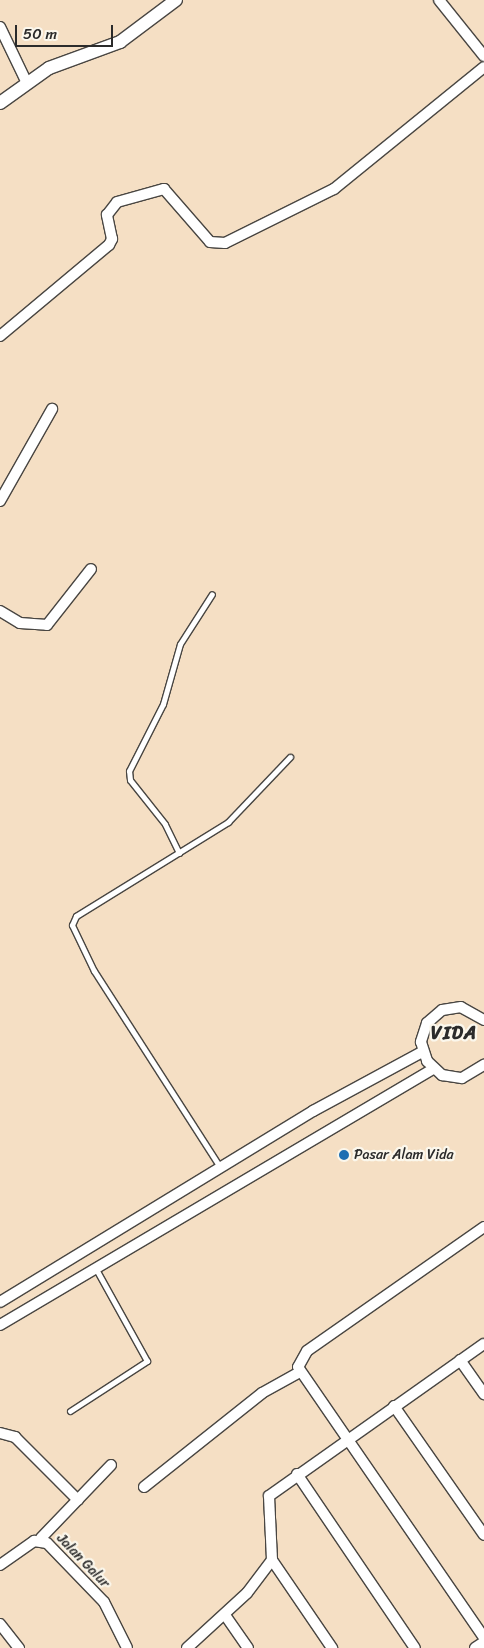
<!DOCTYPE html>
<html>
<head>
<meta charset="utf-8">
<style>
  body { margin:0 }
  #map { position:relative; width:484px; height:1648px; overflow:hidden; background:#f5dfc4; font-family:Sriracha,sans-serif }
  div>[style] { position:absolute }
  [style*='--x'] { left:calc(var(--x)*1px); top:calc(var(--y)*1px); width:calc(var(--w)*1px); rotate:calc(var(--a)*1deg) }
  .roads { filter:drop-shadow(1px 0 #494642) drop-shadow(-1px 0 #494642) drop-shadow(0 1px #494642) drop-shadow(0 -1px #494642) }
  .service>* { height:5px; margin:-2.5px; padding:0 2.5px; transform-origin:2.5px; border-radius:2.5px; background:#fff }
  .minor>* { height:10px; margin:-5px; padding:0 5px; transform-origin:5px; border-radius:5px; background:#fff }
  .tertiary>* { height:12px; margin:-6px; padding:0 6px; transform-origin:6px; border-radius:6px; background:#fff }
  .dots>* { width:14px; height:14px; translate:-50% -50%; box-sizing:border-box; border:2px solid #fbf7ec; border-radius:50% }
  span { translate:-50% -50%; white-space:nowrap; text-align:center; line-height:1.15; -webkit-text-stroke:4.5px #fbf7ec; paint-order:stroke }
  .poi-label { font-size:14px; color:#2b2b2b }
  .left { translate:0 -50%; text-align:left }
  .street-label { font-size:14px; color:#2b2b2b }
  .district-label { font-size:19px; color:#2b2b2b; font-weight:700; letter-spacing:1px }
  .scale { position:absolute; left:15px; top:25px; width:98px; height:22px; box-sizing:border-box; border:2px solid #2b2b2b; border-top:0; padding-left:6px; font-size:15px; line-height:18px; white-space:nowrap; color:#2b2b2b; -webkit-text-stroke:4px #fbf7ec; paint-order:stroke }
</style>
</head>
<body>
<div id="map">
  <div class="roads">
    <div class="service">
      <div style="--x:179;--y:853;--w:32;--a:-116"></div>
      <div style="--x:165;--y:824;--w:56;--a:-128.5"></div>
      <div style="--x:130;--y:780;--w:9;--a:-96"></div>
      <div style="--x:129;--y:771;--w:75;--a:-63.1"></div>
      <div style="--x:163;--y:704;--w:62;--a:-74.2"></div>
      <div style="--x:180;--y:644;--w:59;--a:-57.4"></div>
      <div style="--x:220;--y:1167;--w:233;--a:-122.7"></div>
      <div style="--x:94;--y:971;--w:51;--a:-115.6"></div>
      <div style="--x:72;--y:925;--w:10;--a:-66"></div>
      <div style="--x:76;--y:916;--w:179;--a:-31.7"></div>
      <div style="--x:228;--y:822;--w:90;--a:-46.4"></div>
      <div style="--x:70;--y:1411;--w:92;--a:-33"></div>
      <div style="--x:147;--y:1361;--w:105;--a:-119"></div>
    </div>
    <div class="minor">
      <div style="--x:439;--y:0;--w:72;--a:51.2"></div>
      <div style="--x:0;--y:27;--w:60;--a:64.3"></div>
      <div style="--x:0;--y:336;--w:142;--a:-39.9"></div>
      <div style="--x:109;--y:245;--w:7;--a:-63"></div>
      <div style="--x:112;--y:239;--w:25;--a:-102"></div>
      <div style="--x:107;--y:215;--w:16;--a:-52"></div>
      <div style="--x:117;--y:202;--w:49;--a:-15.5"></div>
      <div style="--x:164;--y:189;--w:70;--a:49"></div>
      <div style="--x:210;--y:242;--w:15;--a:4"></div>
      <div style="--x:225;--y:243;--w:122;--a:-26.4"></div>
      <div style="--x:334;--y:189;--w:193;--a:-39.1"></div>
      <div style="--x:0;--y:501;--w:106;--a:-60.5"></div>
      <div style="--x:0;--y:611;--w:23;--a:31"></div>
      <div style="--x:20;--y:623;--w:27;--a:4"></div>
      <div style="--x:47;--y:625;--w:71;--a:-51.8"></div>
      <div style="--x:484;--y:1020;--w:26;--a:-151"></div>
      <div style="--x:461;--y:1007;--w:19;--a:171"></div>
      <div style="--x:442;--y:1010;--w:20;--a:139"></div>
      <div style="--x:427;--y:1023;--w:20;--a:108"></div>
      <div style="--x:421;--y:1042;--w:20;--a:72"></div>
      <div style="--x:427;--y:1061;--w:21;--a:43"></div>
      <div style="--x:442;--y:1075;--w:20;--a:9"></div>
      <div style="--x:462;--y:1078;--w:26;--a:-31"></div>
      <div style="--x:484;--y:1227;--w:216;--a:145"></div>
      <div style="--x:307;--y:1351;--w:18;--a:119"></div>
      <div style="--x:298;--y:1367;--w:329;--a:55.5"></div>
      <div style="--x:0;--y:1302;--w:367;--a:-31.4"></div>
      <div style="--x:313;--y:1111;--w:124;--a:-28.4"></div>
      <div style="--x:0;--y:1325;--w:503;--a:-30.59"></div>
      <div style="--x:460;--y:1360;--w:42;--a:54.8"></div>
      <div style="--x:394;--y:1406;--w:157;--a:55.1"></div>
      <div style="--x:0;--y:1433;--w:16;--a:15"></div>
      <div style="--x:15;--y:1437;--w:89;--a:45"></div>
      <div style="--x:297;--y:1474;--w:210;--a:55.9"></div>
      <div style="--x:144;--y:1487;--w:151;--a:-38.5"></div>
      <div style="--x:262;--y:1393;--w:41;--a:-29.1"></div>
      <div style="--x:41;--y:1538;--w:101;--a:-46.2"></div>
      <div style="--x:272;--y:1560;--w:107;--a:55.7"></div>
      <div style="--x:0;--y:1565;--w:42;--a:-35.2"></div>
      <div style="--x:34;--y:1541;--w:13;--a:9"></div>
      <div style="--x:47;--y:1543;--w:82;--a:46"></div>
      <div style="--x:104;--y:1602;--w:51;--a:63.4"></div>
      <div style="--x:225;--y:1615;--w:40;--a:55.1"></div>
      <div style="--x:0;--y:1624;--w:31;--a:52"></div>
      <div style="--x:187;--y:1648;--w:81;--a:-42.5"></div>
      <div style="--x:247;--y:1593;--w:41;--a:-52.9"></div>
      <div style="--x:272;--y:1560;--w:64;--a:-92.7"></div>
      <div style="--x:269;--y:1496;--w:263;--a:-35.3"></div>
      <div style="--x:475;--y:1648;--w:11;--a:-34"></div>
    </div>
    <div class="tertiary">
      <div style="--x:0;--y:103;--w:60;--a:-35.5"></div>
      <div style="--x:49;--y:68;--w:76;--a:-20.1"></div>
      <div style="--x:120;--y:42;--w:70;--a:-36.9"></div>
    </div>
  </div>
  <div class="dots">
    <div style="left:344px;top:1155px;background:#1f6fb2"></div>
  </div>
  <div class="poi-label">
    <span class="left" style="left:354px;top:1155px">Pasar Alam Vida</span>
  </div>
  <div class="street-label">
    <span style="left:83px;top:1561px;rotate:46deg">Jalan Galur</span>
  </div>
  <div class="district-label">
    <span style="left:454px;top:1033px">VIDA</span>
  </div>
  <div class="scale">50 m</div>
</div>
</body>
</html>
